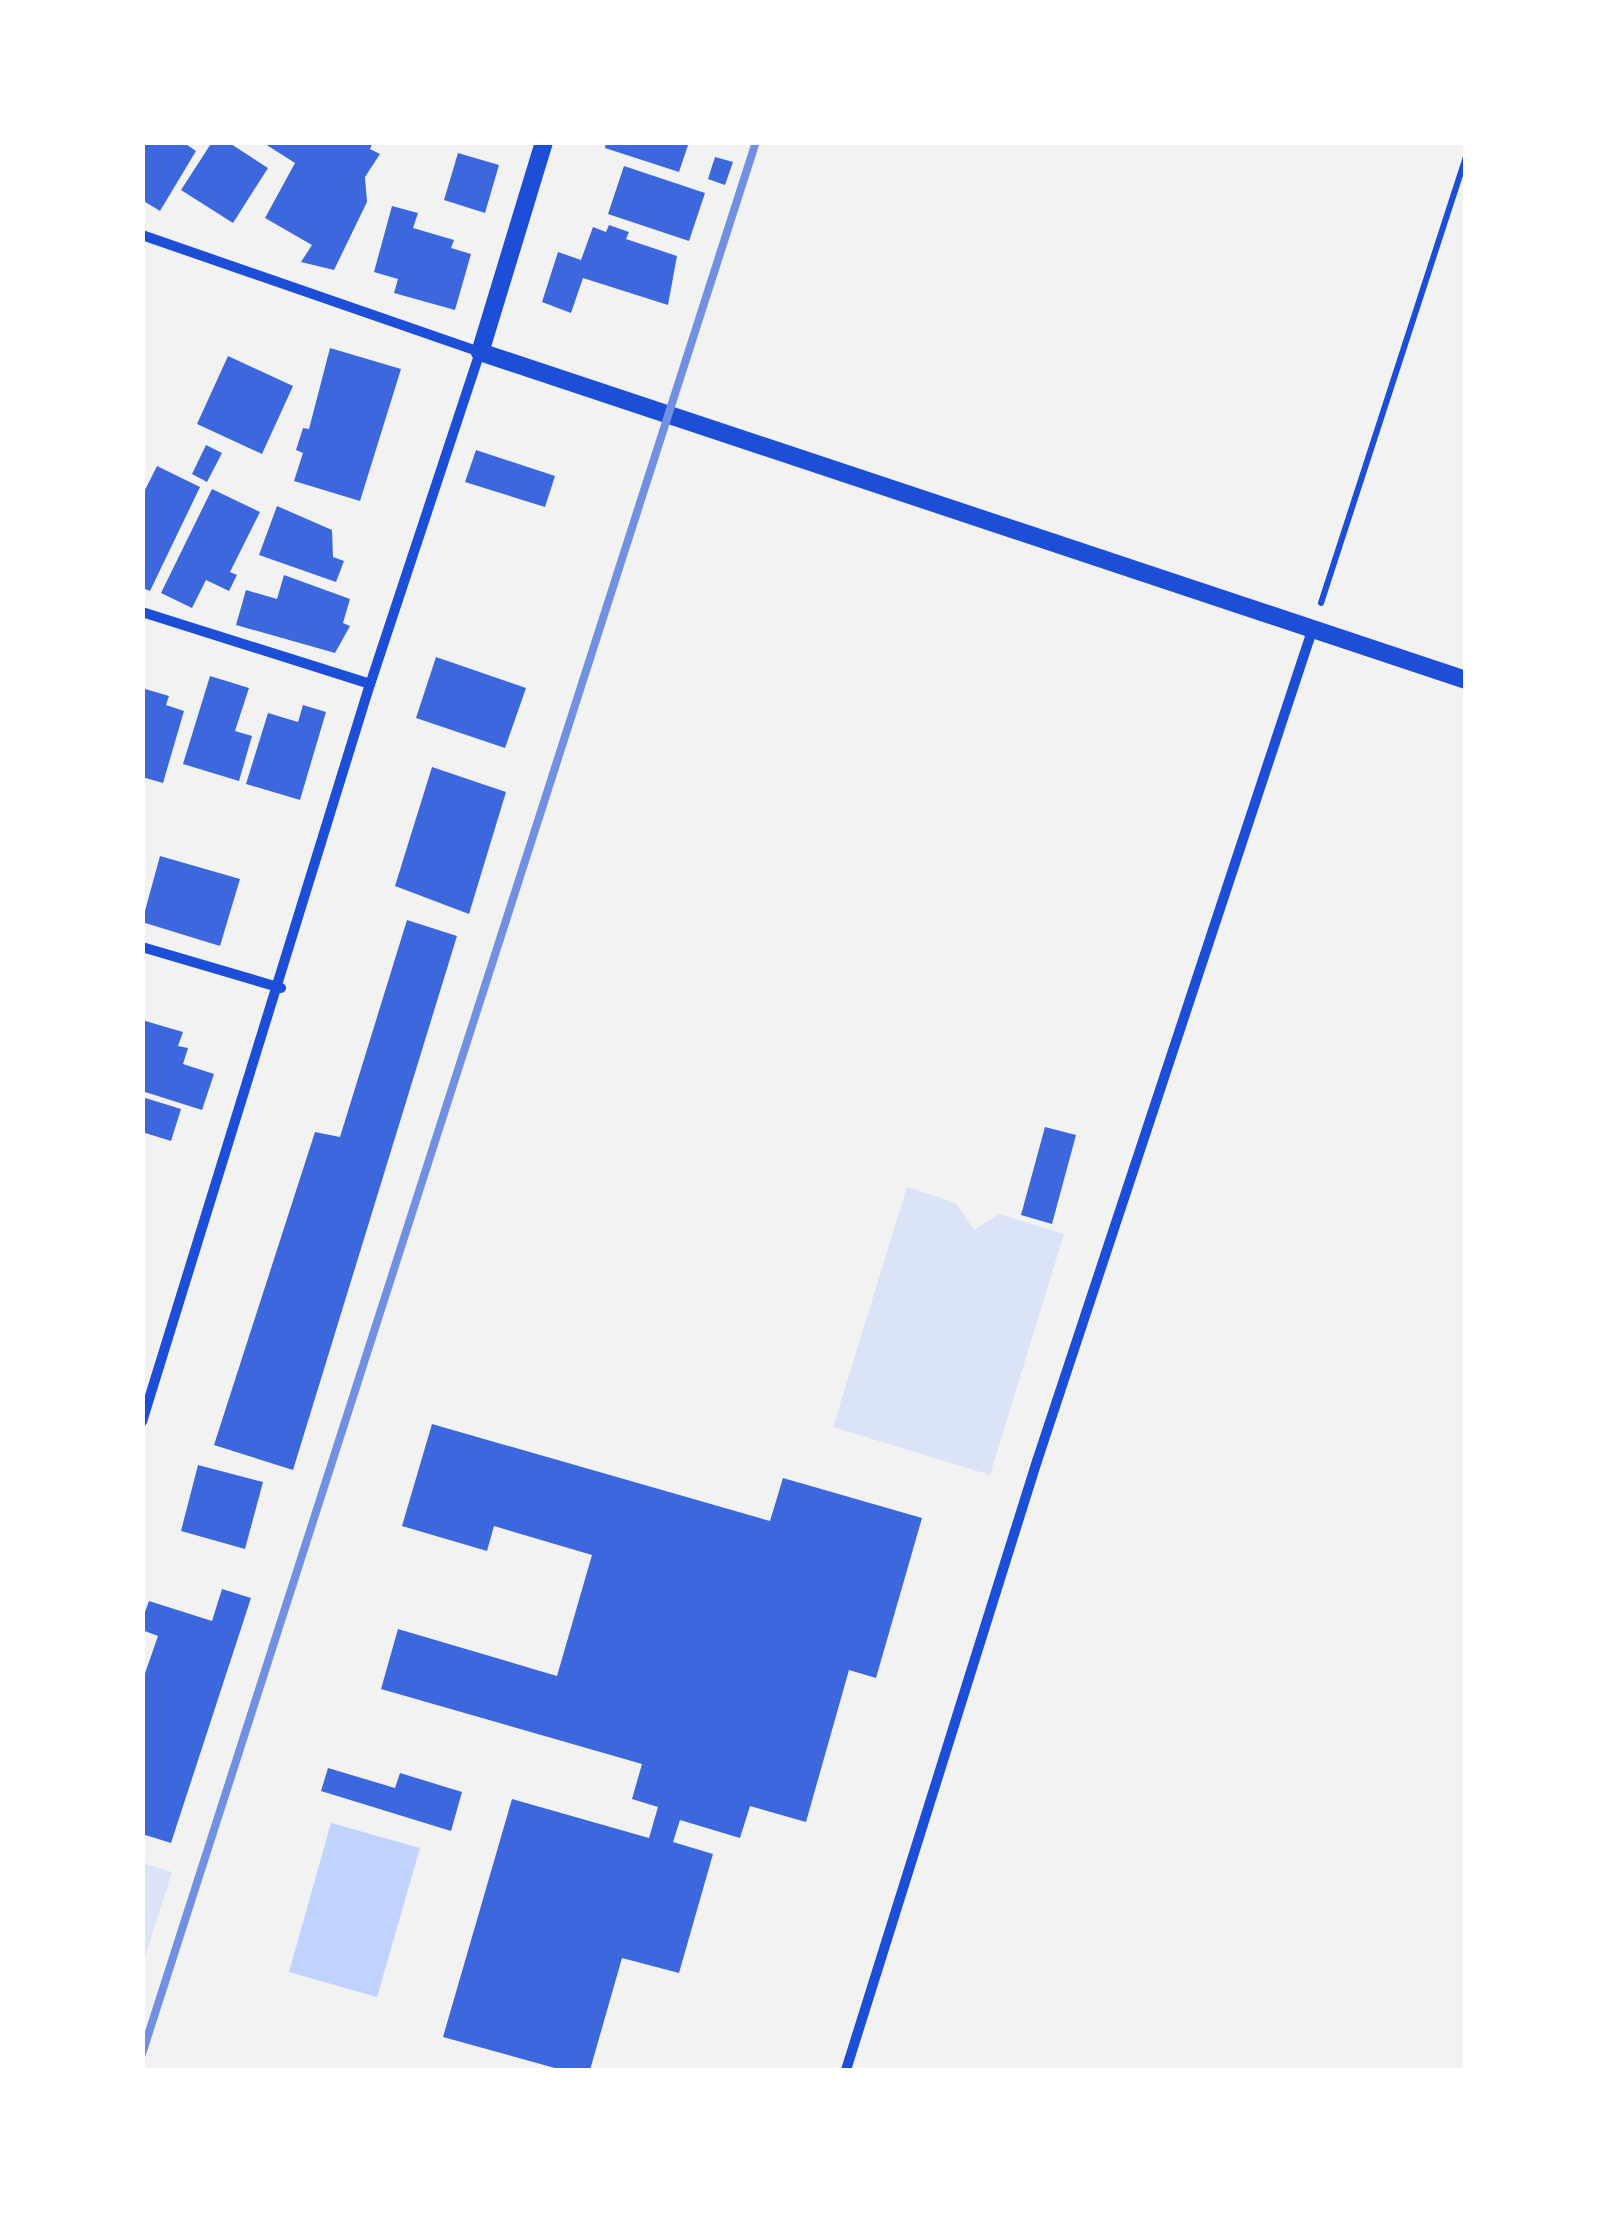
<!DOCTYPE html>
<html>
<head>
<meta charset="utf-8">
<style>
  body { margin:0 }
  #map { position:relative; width:1608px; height:2213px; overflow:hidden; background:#f2f2f2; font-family:"Public Sans",sans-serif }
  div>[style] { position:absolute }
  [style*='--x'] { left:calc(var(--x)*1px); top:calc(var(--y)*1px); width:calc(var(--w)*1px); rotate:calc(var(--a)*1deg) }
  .green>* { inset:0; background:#dbe4f7 }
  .water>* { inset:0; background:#bfd3fe }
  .building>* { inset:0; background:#3d67dc }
  .path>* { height:6px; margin:-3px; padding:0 3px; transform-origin:3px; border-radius:3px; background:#1d4ed8 }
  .minor>* { height:10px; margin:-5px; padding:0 5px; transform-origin:5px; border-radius:5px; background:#1d4ed8 }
  .tertiary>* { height:18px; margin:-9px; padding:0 9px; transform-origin:9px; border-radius:9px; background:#1d4ed8 }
  .rail>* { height:8px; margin:-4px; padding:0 4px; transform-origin:4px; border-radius:4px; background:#7290e2 }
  span { translate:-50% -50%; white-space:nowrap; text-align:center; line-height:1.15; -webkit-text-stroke:9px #fff; paint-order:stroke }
  .frame { position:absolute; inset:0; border:145px solid #fff; pointer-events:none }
</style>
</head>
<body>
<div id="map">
  <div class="green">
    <div style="clip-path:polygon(907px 1187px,956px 1203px,974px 1230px,999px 1214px,1064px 1234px,990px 1475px,833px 1427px)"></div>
    <div style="clip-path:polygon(143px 1863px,172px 1872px,143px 1963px,142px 1863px)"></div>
  </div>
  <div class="water">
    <div style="clip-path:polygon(331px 1823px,420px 1848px,377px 1997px,289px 1972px)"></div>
  </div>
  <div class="building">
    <div style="clip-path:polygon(142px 142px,183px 142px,196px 151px,160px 211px,142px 200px)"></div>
    <div style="clip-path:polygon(212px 142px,228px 142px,268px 168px,233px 223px,181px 190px)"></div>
    <div style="clip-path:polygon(262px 142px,373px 142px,370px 149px,380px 154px,365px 177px,367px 202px,334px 270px,301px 262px,312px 245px,265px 218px,295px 163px)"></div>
    <div style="clip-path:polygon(606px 142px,689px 142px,679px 172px,605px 148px)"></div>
    <div style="clip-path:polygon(458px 153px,499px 165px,485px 213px,444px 200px)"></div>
    <div style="clip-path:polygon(715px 157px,733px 162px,725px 185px,708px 179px)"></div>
    <div style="clip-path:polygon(624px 166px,705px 193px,689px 241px,608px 214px)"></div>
    <div style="clip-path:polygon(392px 206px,418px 213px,413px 228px,454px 240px,451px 248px,471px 254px,455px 310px,394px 293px,398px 279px,374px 272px)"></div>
    <div style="clip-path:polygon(609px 225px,629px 232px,626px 239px,677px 256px,668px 305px,583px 278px,571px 313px,542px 302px,558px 252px,581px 260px,593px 227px,606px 232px)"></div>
    <div style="clip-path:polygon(330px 348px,401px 369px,360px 501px,294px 481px,303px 453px,296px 450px,303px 428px,309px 429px)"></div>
    <div style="clip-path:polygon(228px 356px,293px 386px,262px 454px,197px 424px)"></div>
    <div style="clip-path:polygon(206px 445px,222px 453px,207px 482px,192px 474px)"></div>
    <div style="clip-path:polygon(476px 450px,555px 476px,545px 507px,465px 482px)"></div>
    <div style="clip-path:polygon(157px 466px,200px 487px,150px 591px,142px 588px,142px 496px)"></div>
    <div style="clip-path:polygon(212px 489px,260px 512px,230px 572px,237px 575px,229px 591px,206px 580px,192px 608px,161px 593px)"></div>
    <div style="clip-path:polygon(277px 506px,332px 530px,333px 557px,344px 561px,336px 582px,259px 555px)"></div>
    <div style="clip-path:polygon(284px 575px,350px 599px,343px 623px,350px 626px,335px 653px,236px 625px,246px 590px,277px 599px)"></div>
    <div style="clip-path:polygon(436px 657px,526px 688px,505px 748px,416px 718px)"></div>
    <div style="clip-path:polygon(210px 676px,249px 688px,235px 731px,252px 736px,239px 781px,183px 764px)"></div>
    <div style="clip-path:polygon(142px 688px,169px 696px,166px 705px,184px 711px,163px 783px,142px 777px)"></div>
    <div style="clip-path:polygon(303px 705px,326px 712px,300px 800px,246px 784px,268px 713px,298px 722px)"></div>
    <div style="clip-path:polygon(432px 767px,506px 792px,469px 914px,395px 886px)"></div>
    <div style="clip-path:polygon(160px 856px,240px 879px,220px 946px,142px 922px)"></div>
    <div style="clip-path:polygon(407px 920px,457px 936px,293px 1470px,214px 1445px,315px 1132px,340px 1137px)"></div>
    <div style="clip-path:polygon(142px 1020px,183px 1032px,178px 1046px,188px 1048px,183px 1064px,214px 1074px,202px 1110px,142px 1091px)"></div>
    <div style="clip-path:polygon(142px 1097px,181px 1109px,171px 1141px,142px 1132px)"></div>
    <div style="clip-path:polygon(1045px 1127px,1076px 1135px,1052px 1224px,1021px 1215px)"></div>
    <div style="clip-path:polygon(432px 1424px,770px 1521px,783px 1478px,922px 1518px,876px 1678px,849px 1670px,806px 1822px,750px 1806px,740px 1838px,680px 1820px,673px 1842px,713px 1854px,679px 1973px,622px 1958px,590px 2070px,562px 2070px,443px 2037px,512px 1799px,649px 1838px,658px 1807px,632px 1799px,642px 1764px,381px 1689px,398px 1629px,557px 1676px,592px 1555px,494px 1526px,487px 1551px,402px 1526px)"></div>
    <div style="clip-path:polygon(198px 1465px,263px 1482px,245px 1549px,181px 1531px)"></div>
    <div style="clip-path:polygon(222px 1589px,251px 1598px,171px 1843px,142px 1834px,142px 1682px,158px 1636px,142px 1630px,142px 1620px,149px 1601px,212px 1621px)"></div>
    <div style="clip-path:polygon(328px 1768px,395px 1788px,400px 1773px,462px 1792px,451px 1831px,321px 1791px)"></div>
  </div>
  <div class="path">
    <div style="--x:1321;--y:603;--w:469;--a:-72"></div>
  </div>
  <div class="minor">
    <div style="--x:142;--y:235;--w:358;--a:19.1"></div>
    <div style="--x:480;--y:352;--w:350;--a:108.3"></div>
    <div style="--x:370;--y:684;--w:772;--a:107.17"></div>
    <div style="--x:142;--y:612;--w:239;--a:17.5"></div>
    <div style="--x:142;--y:947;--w:145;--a:16.4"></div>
    <div style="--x:846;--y:2070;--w:638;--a:-72.59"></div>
    <div style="--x:1037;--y:1461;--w:871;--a:-71.67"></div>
  </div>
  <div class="tertiary">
    <div style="--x:544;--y:142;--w:220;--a:106.9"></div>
    <div style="--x:480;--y:352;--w:1039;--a:18.4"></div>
  </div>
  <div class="rail">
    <div style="--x:142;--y:2054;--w:2008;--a:-72.2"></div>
  </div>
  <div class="frame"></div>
</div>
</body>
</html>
